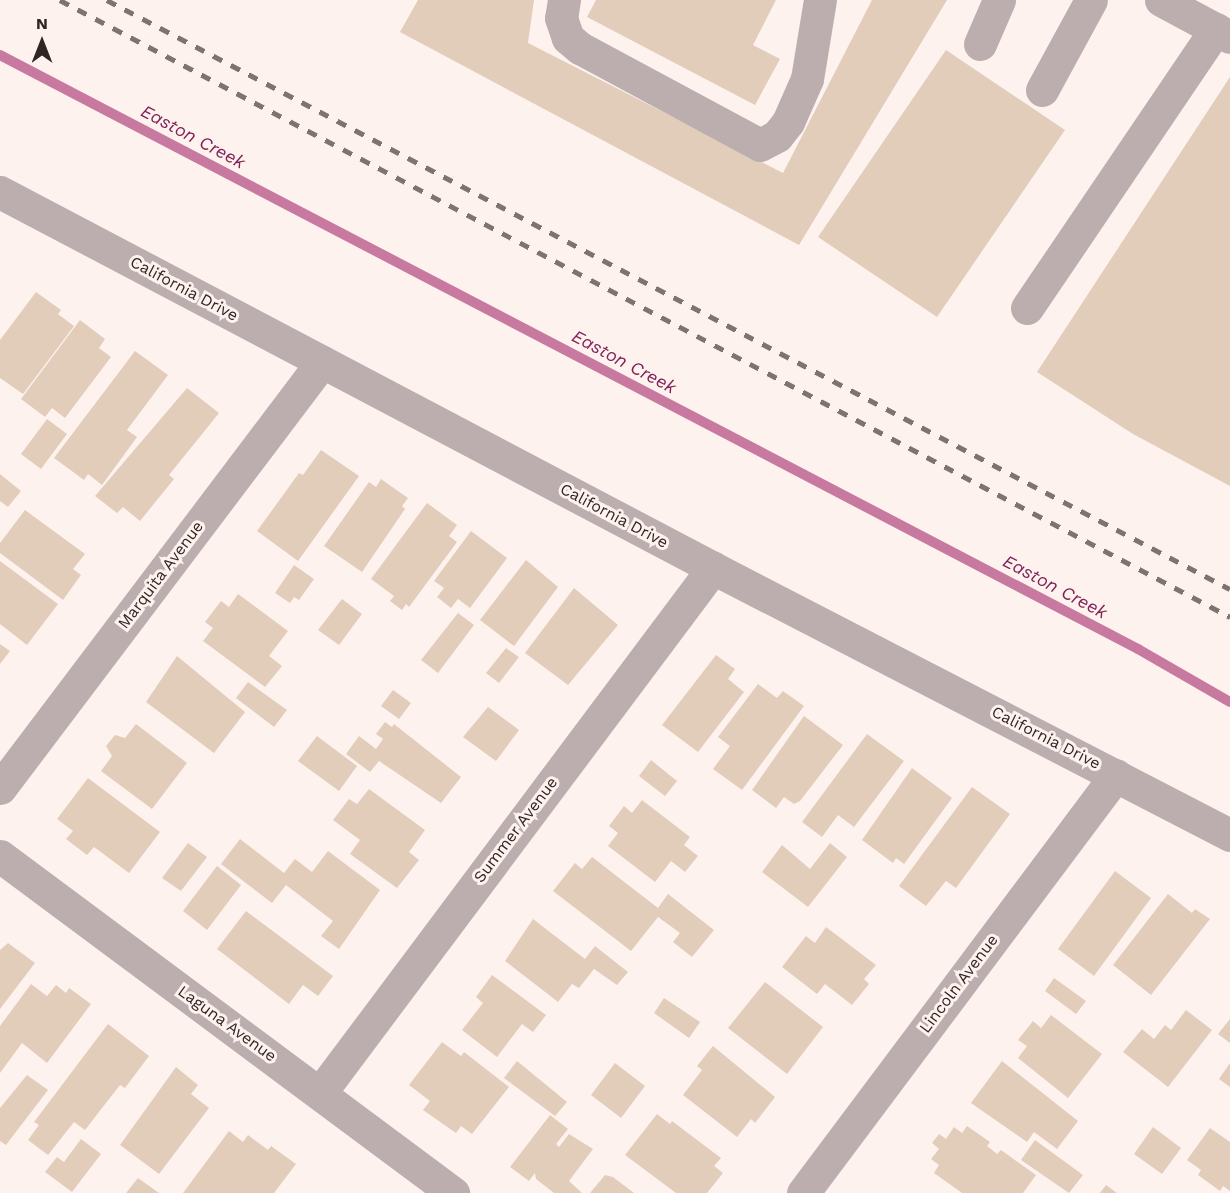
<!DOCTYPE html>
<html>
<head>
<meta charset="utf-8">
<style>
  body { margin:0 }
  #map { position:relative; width:1230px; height:1193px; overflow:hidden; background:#fef2ef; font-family:"Work Sans",sans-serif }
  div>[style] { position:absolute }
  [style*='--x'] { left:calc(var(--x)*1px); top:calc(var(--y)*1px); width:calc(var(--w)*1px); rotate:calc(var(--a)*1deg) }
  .stream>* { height:10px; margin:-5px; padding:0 5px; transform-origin:5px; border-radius:5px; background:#c879a0 }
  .building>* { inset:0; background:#e2cdbb }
  .minor>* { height:33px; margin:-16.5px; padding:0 16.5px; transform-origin:16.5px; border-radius:16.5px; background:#bcaeaf }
  .rail>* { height:4.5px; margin-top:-2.25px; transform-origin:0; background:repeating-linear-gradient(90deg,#7f7370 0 10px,transparent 0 20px) }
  span { translate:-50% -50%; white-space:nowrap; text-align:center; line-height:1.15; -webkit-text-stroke:6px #fef2ef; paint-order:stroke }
  .street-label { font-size:16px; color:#302522 }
  .water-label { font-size:18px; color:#802258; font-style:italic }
  .north { position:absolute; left:12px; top:12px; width:60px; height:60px; -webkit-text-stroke:4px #fef2ef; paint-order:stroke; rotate:0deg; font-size:16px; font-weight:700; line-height:24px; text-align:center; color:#302522 }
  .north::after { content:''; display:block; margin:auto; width:21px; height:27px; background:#302522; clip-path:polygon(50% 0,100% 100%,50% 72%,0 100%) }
</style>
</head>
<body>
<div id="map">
  <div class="stream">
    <div style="--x:0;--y:55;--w:1284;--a:27.56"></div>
    <div style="--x:1138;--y:649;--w:106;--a:29.9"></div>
  </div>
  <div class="building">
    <div style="clip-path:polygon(418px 0,534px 0,528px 43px,783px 173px,872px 0,947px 0,799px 245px,400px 32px)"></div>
    <div style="clip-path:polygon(596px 0,776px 0,753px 45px,780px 59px,755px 105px,587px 17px)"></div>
    <div style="clip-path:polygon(946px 50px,1065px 130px,937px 317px,818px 237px)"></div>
    <div style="clip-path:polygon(1230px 77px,1230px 486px,1133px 434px,1037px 372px)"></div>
    <div style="clip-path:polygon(36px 292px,61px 310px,58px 314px,74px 326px,23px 394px,0 378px,0 340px)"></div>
    <div style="clip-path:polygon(80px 320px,105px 339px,99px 348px,111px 357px,65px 418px,52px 408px,45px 417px,21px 399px)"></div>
    <div style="clip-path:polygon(135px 351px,168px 375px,127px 430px,137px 437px,102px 485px,88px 474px,84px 480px,54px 458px)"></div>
    <div style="clip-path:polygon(187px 388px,219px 413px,169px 475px,174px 479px,140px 521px,123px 507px,117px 513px,95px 496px)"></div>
    <div style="clip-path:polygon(47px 419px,67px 434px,41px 469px,21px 454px)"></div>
    <div style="clip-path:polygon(321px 450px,359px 476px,298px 561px,257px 531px,299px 473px,303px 475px)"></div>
    <div style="clip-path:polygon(0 474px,21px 491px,8px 507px,0 501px)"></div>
    <div style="clip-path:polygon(381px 479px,408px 498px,402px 506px,405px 509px,362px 572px,324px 546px,369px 482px,376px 487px)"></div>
    <div style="clip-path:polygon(427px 503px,457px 525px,449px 536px,457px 542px,409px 607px,406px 604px,402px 610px,390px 601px,394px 596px,371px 579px)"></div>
    <div style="clip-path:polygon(25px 510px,85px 554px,73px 569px,81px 575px,63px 600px,0 553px,0 543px)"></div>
    <div style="clip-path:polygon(471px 531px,507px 558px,470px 608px,458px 599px,451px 608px,437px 597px,444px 588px,434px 581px)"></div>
    <div style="clip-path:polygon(526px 560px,558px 587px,514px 646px,480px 620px)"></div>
    <div style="clip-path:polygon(0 561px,58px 604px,27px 645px,0 624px)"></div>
    <div style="clip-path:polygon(294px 565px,314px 579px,299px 600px,294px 597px,290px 603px,275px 593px)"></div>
    <div style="clip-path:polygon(574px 588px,618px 625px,568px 685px,525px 653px)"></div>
    <div style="clip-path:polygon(238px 594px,288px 631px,269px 656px,282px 666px,265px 687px,203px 641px,213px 628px,205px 622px,221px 601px,229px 607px)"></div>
    <div style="clip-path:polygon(342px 599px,362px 614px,339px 645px,318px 630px)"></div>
    <div style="clip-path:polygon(458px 613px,474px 625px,438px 673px,421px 660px)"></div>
    <div style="clip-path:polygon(0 644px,10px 651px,0 664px)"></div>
    <div style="clip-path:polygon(506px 648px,519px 657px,499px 683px,486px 673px)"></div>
    <div style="clip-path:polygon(716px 655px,735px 669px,728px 679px,744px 692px,698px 752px,662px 725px)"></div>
    <div style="clip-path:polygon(177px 656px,245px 712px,214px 753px,146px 702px)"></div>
    <div style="clip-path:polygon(248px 682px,287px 710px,274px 727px,236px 698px)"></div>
    <div style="clip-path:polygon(758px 684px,777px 698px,783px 691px,804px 706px,742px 790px,713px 769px,730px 746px,718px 737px)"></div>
    <div style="clip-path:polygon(393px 690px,411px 703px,399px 719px,381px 706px)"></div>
    <div style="clip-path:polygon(488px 707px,519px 730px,496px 761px,463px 737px)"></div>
    <div style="clip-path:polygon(804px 716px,843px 745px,800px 801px,794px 804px,784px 797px,776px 808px,752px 790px)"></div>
    <div style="clip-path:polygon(385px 722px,392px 727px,394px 724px,461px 777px,441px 803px,379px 761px,370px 772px,346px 754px,359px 736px,376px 749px,383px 739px,376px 734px)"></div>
    <div style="clip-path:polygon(136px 724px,187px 763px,152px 809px,101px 771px,112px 756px,106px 746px,115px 735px,125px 738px)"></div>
    <div style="clip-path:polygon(867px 734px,904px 761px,854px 827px,838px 815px,822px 837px,802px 822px)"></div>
    <div style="clip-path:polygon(317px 736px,357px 766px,339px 791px,298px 761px)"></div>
    <div style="clip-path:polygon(651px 760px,677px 781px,665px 796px,639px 776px)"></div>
    <div style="clip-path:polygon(912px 768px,952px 798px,904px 864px,896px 858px,893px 863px,862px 840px)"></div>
    <div style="clip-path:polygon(88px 778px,160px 832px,129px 873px,94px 847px,87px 855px,66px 839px,73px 831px,57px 819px)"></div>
    <div style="clip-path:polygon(972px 787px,1010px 814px,956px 888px,946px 881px,926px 906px,899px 886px)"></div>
    <div style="clip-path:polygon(369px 789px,425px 830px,409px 852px,419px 860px,397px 888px,350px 854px,360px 840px,333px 820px,349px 799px,357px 804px)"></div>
    <div style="clip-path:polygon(642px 800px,690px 837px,684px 845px,698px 856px,685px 872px,671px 861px,655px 882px,608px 846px,618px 833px,609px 826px,624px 806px,632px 813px)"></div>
    <div style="clip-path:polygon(240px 839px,284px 873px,295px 859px,312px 872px,328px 851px,380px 890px,339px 949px,321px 936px,333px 921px,286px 885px,272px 903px,221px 864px)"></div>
    <div style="clip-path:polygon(188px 843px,207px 857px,181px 891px,162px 878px)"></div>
    <div style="clip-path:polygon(830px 843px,847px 857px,808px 907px,762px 872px,782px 845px,810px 869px)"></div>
    <div style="clip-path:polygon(592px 857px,658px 908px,668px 894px,714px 930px,692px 957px,673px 942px,680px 933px,658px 917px,631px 951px,553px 891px,575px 863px,582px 869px)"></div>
    <div style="clip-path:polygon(217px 866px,241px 885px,207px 930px,183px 911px)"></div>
    <div style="clip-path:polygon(1115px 871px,1151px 898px,1094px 976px,1058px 949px)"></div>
    <div style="clip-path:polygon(1168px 894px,1192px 913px,1195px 909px,1210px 919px,1151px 995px,1113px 965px)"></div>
    <div style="clip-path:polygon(246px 911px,333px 976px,318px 996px,303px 985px,289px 1004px,217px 949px)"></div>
    <div style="clip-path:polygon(533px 919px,585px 959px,595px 946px,628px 972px,617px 985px,594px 969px,579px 988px,572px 984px,558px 1002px,505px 961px)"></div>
    <div style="clip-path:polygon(826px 927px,876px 965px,864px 979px,869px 984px,852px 1005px,825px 984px,817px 994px,782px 967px,806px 936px,815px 943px)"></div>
    <div style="clip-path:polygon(8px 943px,35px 963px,0 1009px,0 950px)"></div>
    <div style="clip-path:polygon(492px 975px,546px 1015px,533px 1032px,522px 1024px,497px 1057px,462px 1030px,483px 1003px,476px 997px)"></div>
    <div style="clip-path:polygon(1054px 978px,1086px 1001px,1076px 1014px,1045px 991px)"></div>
    <div style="clip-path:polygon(765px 982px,823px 1027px,787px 1074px,728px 1028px)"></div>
    <div style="clip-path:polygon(31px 984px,47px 996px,56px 985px,66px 993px,69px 988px,91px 1004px,47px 1063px,22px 1043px,0 1073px,0 1026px)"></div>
    <div style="clip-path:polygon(664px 998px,700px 1022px,689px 1038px,654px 1013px)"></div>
    <div style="clip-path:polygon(1186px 1010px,1212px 1030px,1168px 1087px,1123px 1052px,1142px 1029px,1154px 1039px,1165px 1025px,1171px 1030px)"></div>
    <div style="clip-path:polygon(1051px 1015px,1102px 1054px,1068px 1098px,1018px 1058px,1027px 1046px,1018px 1040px,1033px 1021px,1041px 1028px)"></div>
    <div style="clip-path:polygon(1230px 1019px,1230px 1043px,1218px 1034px)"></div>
    <div style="clip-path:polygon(108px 1024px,149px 1056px,125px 1088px,120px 1085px,85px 1130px,74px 1122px,48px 1155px,28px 1140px,39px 1125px,34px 1122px)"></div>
    <div style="clip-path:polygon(442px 1042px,461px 1056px,464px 1052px,509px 1087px,472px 1134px,461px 1126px,456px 1133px,423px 1110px,430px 1101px,409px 1085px)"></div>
    <div style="clip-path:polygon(713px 1046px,775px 1097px,755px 1123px,751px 1119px,737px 1137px,683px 1095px,702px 1070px,697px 1066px)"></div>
    <div style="clip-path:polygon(517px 1061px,567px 1102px,555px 1116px,504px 1078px)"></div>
    <div style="clip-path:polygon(1002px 1061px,1078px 1121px,1057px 1149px,1034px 1132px,1027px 1142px,971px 1103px)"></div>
    <div style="clip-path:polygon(615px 1063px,645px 1086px,621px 1118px,591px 1095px)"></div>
    <div style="clip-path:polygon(1230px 1063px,1230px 1087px,1219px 1079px)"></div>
    <div style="clip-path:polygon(176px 1067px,198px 1085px,191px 1094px,209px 1108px,159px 1174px,120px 1145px)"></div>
    <div style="clip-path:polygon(27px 1075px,48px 1090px,6px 1145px,0 1141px,0 1108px)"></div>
    <div style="clip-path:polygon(657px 1114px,670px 1124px,672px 1121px,721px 1158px,714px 1166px,723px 1173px,707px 1193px,676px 1193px,625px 1155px)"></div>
    <div style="clip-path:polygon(550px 1115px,568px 1129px,556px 1144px,559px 1147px,569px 1134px,593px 1149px,569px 1181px,582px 1193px,554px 1193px,536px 1179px,535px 1173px,529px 1181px,510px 1167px)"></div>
    <div style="clip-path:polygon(967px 1126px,990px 1142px,987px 1146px,997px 1154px,1001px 1150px,1036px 1175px,1023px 1193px,962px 1193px,934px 1173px,939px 1165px,931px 1159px,939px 1149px,932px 1143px,939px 1134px,946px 1139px,954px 1127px,962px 1133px)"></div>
    <div style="clip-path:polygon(1153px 1127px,1181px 1148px,1162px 1174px,1134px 1154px)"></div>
    <div style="clip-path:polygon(1210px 1128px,1230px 1142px,1230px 1191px,1223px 1186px,1220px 1191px,1198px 1175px,1201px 1170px,1187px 1160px)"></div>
    <div style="clip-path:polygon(229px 1131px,243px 1142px,248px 1135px,268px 1150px,271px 1146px,296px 1164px,274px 1193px,183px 1193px)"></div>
    <div style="clip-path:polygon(81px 1139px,101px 1154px,72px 1192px,45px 1172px,57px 1157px,64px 1162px)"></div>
    <div style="clip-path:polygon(1035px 1140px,1083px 1175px,1069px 1193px,1021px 1160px)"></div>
    <div style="clip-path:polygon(605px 1175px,613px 1177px,634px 1193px,590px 1193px)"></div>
    <div style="clip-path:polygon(138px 1178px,159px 1193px,126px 1193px)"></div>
    <div style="clip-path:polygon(1106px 1185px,1117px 1193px,1100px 1193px)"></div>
  </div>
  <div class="minor">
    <div style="--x:564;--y:0;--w:18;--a:99"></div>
    <div style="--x:561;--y:18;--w:21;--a:71"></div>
    <div style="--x:568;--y:38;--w:16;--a:40"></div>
    <div style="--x:580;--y:48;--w:204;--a:28.3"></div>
    <div style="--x:760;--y:145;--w:19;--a:-28"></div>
    <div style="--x:777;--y:136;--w:18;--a:-52"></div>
    <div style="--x:788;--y:122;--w:47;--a:-66.2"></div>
    <div style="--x:807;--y:79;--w:80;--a:-80.7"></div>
    <div style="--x:1161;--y:0;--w:78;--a:28.2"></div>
    <div style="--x:980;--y:44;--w:48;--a:-66.6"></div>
    <div style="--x:1042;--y:90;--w:102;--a:-61.4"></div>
    <div style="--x:0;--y:192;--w:806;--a:27.8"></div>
    <div style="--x:713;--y:568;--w:582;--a:27.31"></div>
    <div style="--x:1027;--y:308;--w:337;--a:-55.9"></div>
    <div style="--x:0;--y:788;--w:534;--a:-52.92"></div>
    <div style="--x:0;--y:856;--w:565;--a:36.65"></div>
    <div style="--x:320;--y:1093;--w:656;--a:-53.18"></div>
    <div style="--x:803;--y:1193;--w:522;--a:-53.17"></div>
  </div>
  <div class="rail">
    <div style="--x:60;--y:0;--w:1323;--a:27.8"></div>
    <div style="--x:107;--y:0;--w:1268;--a:27.68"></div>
  </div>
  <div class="street-label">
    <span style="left:184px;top:289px;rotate:28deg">California Drive</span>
    <span style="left:614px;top:516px;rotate:28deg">California Drive</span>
    <span style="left:161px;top:575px;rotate:-53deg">Marquita Avenue</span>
    <span style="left:1046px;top:738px;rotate:27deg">California Drive</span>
    <span style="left:516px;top:830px;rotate:-53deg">Summer Avenue</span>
    <span style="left:959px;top:984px;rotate:-53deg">Lincoln Avenue</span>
    <span style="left:227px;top:1024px;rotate:36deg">Laguna Avenue</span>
  </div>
  <div class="water-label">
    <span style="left:193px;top:137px;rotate:28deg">Easton Creek</span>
    <span style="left:624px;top:362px;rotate:28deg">Easton Creek</span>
    <span style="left:1055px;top:587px;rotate:28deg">Easton Creek</span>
  </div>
  <div class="north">N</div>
</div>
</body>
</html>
